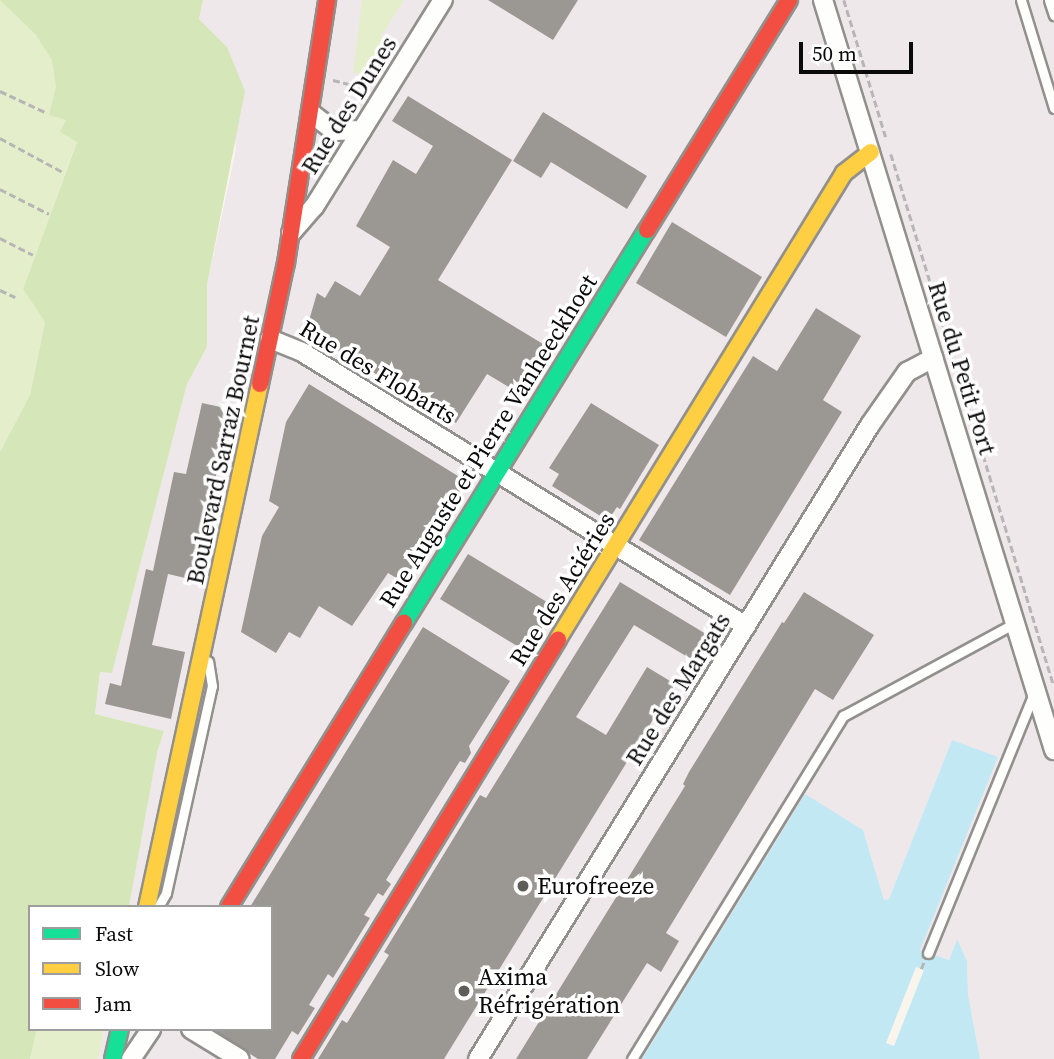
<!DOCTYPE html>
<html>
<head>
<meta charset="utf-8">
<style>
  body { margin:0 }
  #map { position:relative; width:1054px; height:1059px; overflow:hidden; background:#f9f5ec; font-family:"Source Serif 4",serif }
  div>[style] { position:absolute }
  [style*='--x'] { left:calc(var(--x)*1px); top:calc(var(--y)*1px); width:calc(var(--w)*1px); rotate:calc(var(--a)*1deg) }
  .industrial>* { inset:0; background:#efe8eb }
  .green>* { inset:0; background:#e4eecb }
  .forest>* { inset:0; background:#d5e6b9 }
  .water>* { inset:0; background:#c2e8f4 }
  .pier>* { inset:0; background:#f9f5ec }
  .building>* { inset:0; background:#9b9893 }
  .path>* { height:2.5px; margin-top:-1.25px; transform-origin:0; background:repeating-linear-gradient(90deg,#b7b6b5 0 7px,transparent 0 10.5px) }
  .roads { filter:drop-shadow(2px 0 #92908c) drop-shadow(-2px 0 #92908c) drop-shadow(0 2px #92908c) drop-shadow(0 -2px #92908c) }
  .lane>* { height:9px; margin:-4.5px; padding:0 4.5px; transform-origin:4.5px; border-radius:4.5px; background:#fefefc }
  .street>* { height:18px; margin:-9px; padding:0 9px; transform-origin:9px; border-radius:9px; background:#fefefc }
  .fast>* { height:16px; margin:-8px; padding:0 8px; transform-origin:8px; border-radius:8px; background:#16e098 }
  .slow>* { height:16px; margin:-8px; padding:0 8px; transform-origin:8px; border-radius:8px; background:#ffcf43 }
  .jam>* { height:16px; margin:-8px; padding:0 8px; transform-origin:8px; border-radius:8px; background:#f24e42 }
  .dots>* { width:19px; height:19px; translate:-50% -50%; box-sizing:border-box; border:4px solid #fff; border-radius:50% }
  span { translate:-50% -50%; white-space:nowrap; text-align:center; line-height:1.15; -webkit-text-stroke:7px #fff; paint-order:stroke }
  .street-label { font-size:24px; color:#0a0a0a }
  .poi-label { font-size:24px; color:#0a0a0a }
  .left { translate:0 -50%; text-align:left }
  .legend { position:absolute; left:28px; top:905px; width:245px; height:126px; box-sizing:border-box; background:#fff; border:2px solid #9d9d9d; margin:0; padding:9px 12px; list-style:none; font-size:21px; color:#0a0a0a }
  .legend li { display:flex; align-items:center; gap:14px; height:35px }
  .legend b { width:35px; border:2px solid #9d9d9d }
  .scale { position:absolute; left:799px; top:42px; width:114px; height:32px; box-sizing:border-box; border:4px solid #0a0a0a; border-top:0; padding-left:9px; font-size:21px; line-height:24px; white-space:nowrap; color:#0a0a0a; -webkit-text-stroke:5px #fff; paint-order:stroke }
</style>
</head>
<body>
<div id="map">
  <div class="industrial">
    <div style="clip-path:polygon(203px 0,1054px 0,1054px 1059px,980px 1059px,968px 994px,967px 961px,956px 940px,949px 960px,920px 950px,952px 740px,889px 899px,884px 900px,863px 830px,805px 795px,642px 1059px,97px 1059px,104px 1029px,271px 1029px,271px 907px,129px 907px,157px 753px,164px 731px,95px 714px,100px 671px,112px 672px,187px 384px,207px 347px,207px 285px,236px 149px,227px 47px,199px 19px)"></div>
  </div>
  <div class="green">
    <div style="clip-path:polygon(0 0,93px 0,77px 141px,23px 289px,45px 322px,30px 395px,0 452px)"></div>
    <div style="clip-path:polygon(362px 0,404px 0,382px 35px,386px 49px,370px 75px,353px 73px)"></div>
    <div style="clip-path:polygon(37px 1029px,104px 1029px,99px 1056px,97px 1059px,30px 1059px)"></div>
  </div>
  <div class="forest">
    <div style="clip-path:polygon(0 0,203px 0,199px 19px,227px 47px,245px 91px,207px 285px,207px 347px,187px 384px,112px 673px,100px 672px,95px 714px,164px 731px,157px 753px,129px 907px,30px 907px,30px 1029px,37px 1029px,30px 1059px,0 1059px,0 452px,30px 395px,45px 322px,23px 289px,77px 142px,60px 132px,66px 120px,49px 115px,56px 87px,52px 60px,36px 35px)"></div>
  </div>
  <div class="water">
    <div style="clip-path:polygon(952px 740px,998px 757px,920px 950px,949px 960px,957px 939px,967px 961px,968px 994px,980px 1059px,642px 1059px,805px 794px,863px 830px,884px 900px,889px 899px)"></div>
  </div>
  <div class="pier">
    <div style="clip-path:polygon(916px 967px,924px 970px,894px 1046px,886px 1043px)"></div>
  </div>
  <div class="building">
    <div style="clip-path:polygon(488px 0,578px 0,553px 40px)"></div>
    <div style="clip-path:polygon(408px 96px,512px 160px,438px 280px,543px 344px,514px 390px,487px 374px,456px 423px,306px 331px,317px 293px,325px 298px,335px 281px,360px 296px,390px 247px,356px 226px,393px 160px,416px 174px,433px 146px,392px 121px)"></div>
    <div style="clip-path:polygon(543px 112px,647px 176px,627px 209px,551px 162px,541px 178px,513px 161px)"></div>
    <div style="clip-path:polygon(672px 222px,762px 277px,726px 337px,636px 283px)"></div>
    <div style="clip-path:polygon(816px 308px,861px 336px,823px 400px,842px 412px,730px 595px,639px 540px,753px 356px,777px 371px)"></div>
    <div style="clip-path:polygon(309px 384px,466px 481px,403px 582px,388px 573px,352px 626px,319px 606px,300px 638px,289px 632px,276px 653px,241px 632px,262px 536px,279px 507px,269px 501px,286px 422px)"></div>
    <div style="clip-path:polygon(202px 403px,230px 409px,194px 580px,168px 574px,152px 645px,185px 652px,171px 719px,105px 704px,110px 683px,121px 686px,146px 569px,153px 571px,174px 472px,186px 474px)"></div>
    <div style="clip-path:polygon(591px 403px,659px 445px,620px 509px,617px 507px,611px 516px,605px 512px,602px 517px,552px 486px,559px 474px,549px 468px)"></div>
    <div style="clip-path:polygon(468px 554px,555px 607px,527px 652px,440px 599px)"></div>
    <div style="clip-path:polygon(620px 582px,706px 634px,691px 659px,634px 625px,576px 717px,606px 735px,647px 667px,675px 684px,444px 1059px,318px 1059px,342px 1020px,347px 1023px,389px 955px,384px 952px,480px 795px,486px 798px)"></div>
    <div style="clip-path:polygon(804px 592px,874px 635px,833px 700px,815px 689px,666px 933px,679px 941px,661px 972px,647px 963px,587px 1059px,516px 1059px,685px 786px,683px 784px,689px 772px,782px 622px,784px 623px)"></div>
    <div style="clip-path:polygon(423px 627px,510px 681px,469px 746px,471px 753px,465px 763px,460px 761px,386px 880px,391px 884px,383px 896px,378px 893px,364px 915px,370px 918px,333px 978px,328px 974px,309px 1005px,315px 1008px,298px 1035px,292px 1031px,275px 1059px,258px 1059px,213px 1029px,271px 1029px,271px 907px,250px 907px)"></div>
  </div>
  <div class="path">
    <div style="--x:844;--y:0;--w:143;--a:73"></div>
    <div style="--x:333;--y:80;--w:36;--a:14"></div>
    <div style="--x:0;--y:91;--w:50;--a:25"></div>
    <div style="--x:0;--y:138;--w:72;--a:28.4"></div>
    <div style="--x:891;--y:154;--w:556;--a:72.97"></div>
    <div style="--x:0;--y:189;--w:55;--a:27"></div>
    <div style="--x:0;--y:238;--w:37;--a:27"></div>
    <div style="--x:0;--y:290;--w:17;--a:25"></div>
    <div style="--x:921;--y:969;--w:8;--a:-67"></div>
  </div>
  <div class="roads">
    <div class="lane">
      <div style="--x:1021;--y:0;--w:113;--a:73"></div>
      <div style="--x:1049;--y:0;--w:16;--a:72"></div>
      <div style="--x:158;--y:907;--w:16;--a:-60"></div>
      <div style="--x:166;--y:893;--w:212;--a:-77.5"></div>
      <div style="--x:212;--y:686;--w:25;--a:-99"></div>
      <div style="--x:928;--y:953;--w:283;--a:-67.8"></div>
      <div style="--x:632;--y:1059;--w:403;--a:-58.4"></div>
      <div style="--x:843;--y:716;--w:196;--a:-28.4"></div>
    </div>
    <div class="street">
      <div style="--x:823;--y:0;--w:785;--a:72.88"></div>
      <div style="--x:311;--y:113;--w:29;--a:38"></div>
      <div style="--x:334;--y:131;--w:28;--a:-2"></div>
      <div style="--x:291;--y:233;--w:35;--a:-49"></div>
      <div style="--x:314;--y:207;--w:244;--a:-58.1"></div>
      <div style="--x:270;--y:339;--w:35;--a:22"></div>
      <div style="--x:302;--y:352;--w:522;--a:31.68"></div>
      <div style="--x:191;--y:1029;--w:57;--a:31.5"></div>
      <div style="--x:131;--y:1059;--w:36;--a:-56"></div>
      <div style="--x:478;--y:1059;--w:745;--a:-58.27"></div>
      <div style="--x:870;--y:425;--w:65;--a:-55.1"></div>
      <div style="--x:907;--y:372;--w:30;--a:-28"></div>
    </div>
    <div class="fast">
      <div style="--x:404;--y:623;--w:462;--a:-58.3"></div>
      <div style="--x:113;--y:1059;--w:31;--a:-77"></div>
    </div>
    <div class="slow">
      <div style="--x:558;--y:639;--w:547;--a:-58.46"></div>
      <div style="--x:844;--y:173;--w:34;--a:-38"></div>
      <div style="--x:147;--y:907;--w:535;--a:-77.81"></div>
    </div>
    <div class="jam">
      <div style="--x:647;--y:230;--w:270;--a:-58.3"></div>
      <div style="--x:260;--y:384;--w:124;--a:-77.9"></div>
      <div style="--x:286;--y:263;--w:266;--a:-81.1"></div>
      <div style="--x:229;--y:907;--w:334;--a:-58.4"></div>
      <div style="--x:301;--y:1059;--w:492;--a:-58.5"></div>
    </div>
  </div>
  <div class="dots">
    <div style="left:523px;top:886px;background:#5e5c59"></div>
    <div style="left:464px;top:991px;background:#5e5c59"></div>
  </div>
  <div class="street-label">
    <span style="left:349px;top:105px;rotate:-58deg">Rue des Dunes</span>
    <span style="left:962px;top:368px;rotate:73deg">Rue du Petit Port</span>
    <span style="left:378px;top:372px;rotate:31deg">Rue des Flobarts</span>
    <span style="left:488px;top:441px;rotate:-58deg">Rue Auguste et Pierre Vanheeckhoet</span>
    <span style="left:223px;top:450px;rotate:-78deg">Boulevard Sarraz Bournet</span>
    <span style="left:562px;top:589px;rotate:-58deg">Rue des Aciéries</span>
    <span style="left:678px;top:689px;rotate:-58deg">Rue des Margats</span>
  </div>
  <div class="poi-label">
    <span class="left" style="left:537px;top:886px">Eurofreeze</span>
    <span class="left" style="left:478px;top:991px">Axima<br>Réfrigération</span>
  </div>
  <ul class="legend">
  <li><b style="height:9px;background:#16e098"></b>Fast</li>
  <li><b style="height:9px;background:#ffcf43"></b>Slow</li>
  <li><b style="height:9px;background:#f24e42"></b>Jam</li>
  </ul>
  <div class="scale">50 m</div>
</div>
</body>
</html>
